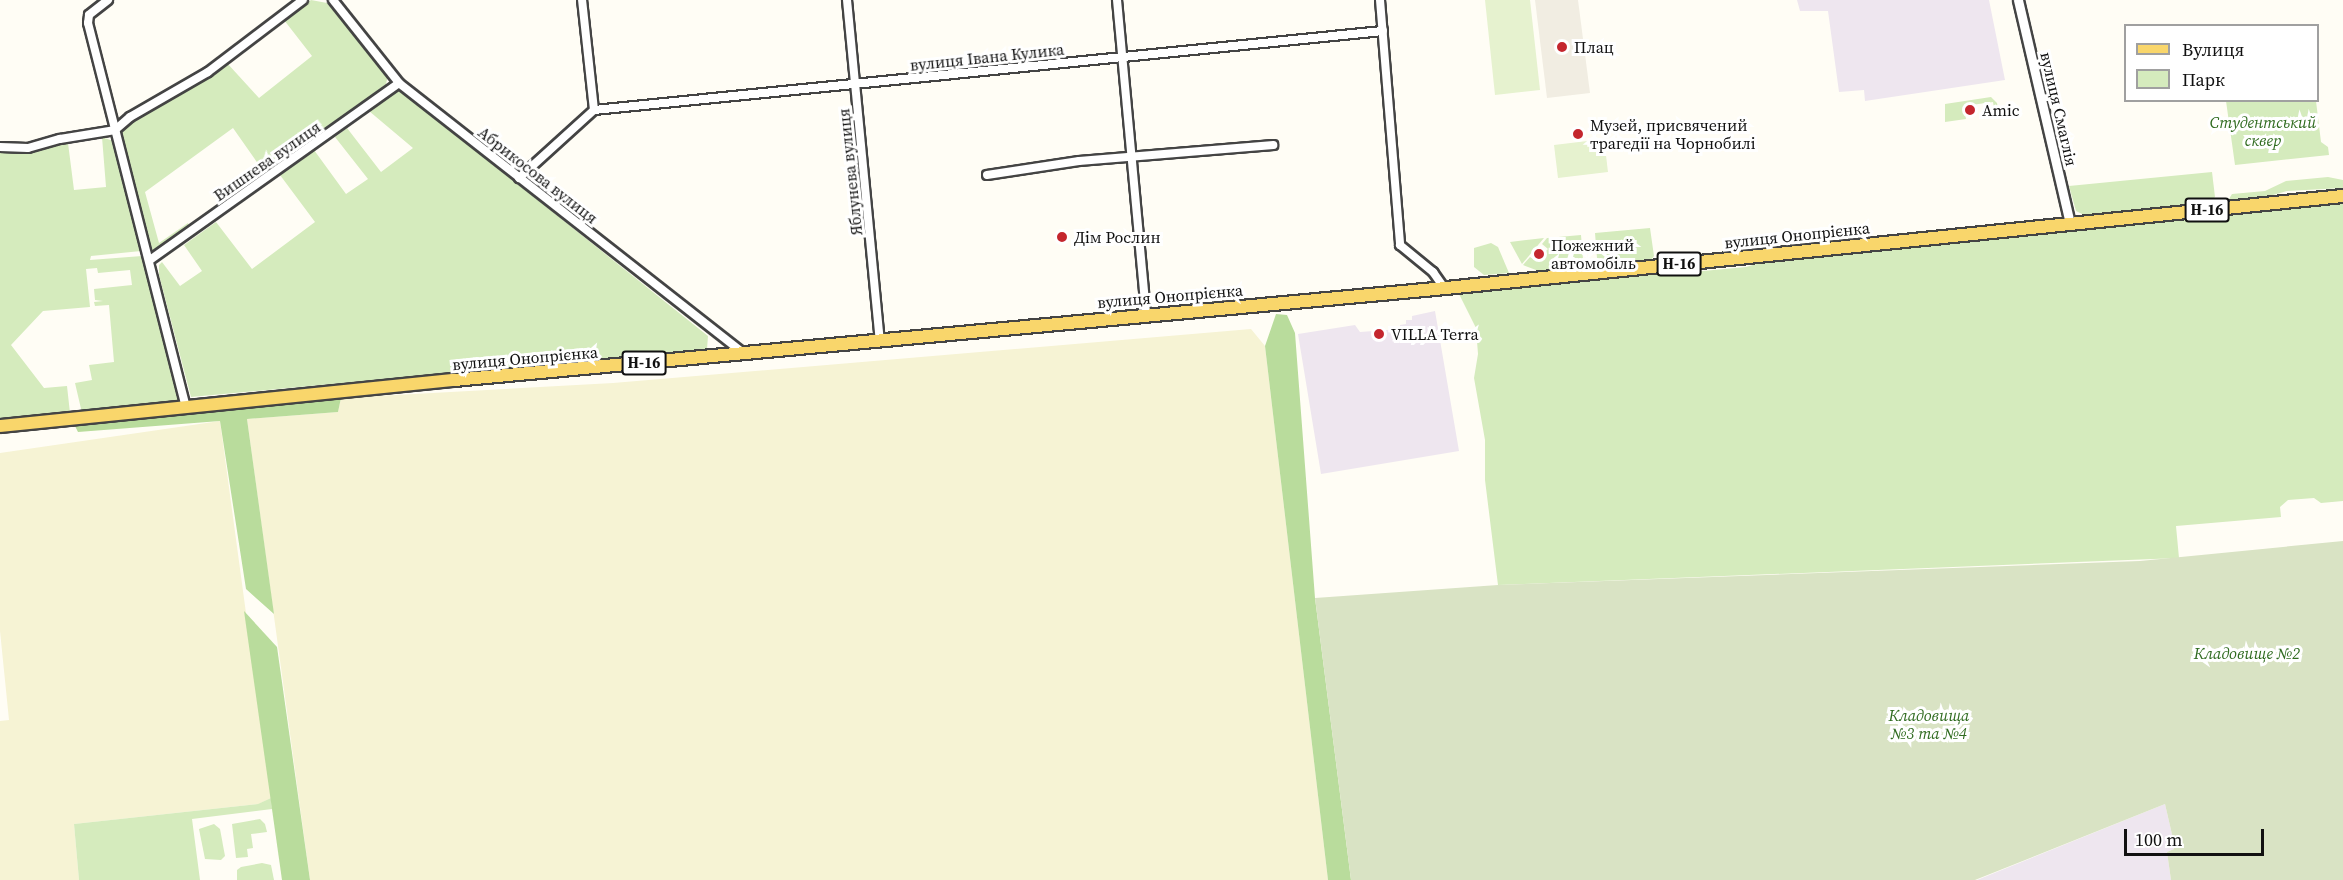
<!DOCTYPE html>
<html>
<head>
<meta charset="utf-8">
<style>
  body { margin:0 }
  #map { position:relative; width:2343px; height:880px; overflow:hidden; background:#fffdf5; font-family:"Source Serif 4",serif }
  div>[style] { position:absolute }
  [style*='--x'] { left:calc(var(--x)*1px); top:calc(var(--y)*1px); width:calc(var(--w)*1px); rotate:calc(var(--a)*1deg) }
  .industrial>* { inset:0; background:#eee6ef }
  .farmland>* { inset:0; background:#f6f3d4 }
  .green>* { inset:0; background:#d5ebbd }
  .forest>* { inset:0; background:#b9dc9c }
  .cemetery>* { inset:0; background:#d9e3c4 }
  .pitch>* { inset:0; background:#e6f2cf }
  .plaza>* { inset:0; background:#f1ede2 }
  .roads { filter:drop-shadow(2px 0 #444) drop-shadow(-2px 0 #444) drop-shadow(0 2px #444) drop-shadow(0 -2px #444) }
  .minor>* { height:8px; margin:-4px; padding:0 4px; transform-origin:4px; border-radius:4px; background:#fff }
  .tertiary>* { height:9px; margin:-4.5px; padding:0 4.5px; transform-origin:4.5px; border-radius:4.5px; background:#fff }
  .primary>* { height:12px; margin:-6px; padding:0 6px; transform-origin:6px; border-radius:6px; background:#f9d66b }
  .dots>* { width:16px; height:16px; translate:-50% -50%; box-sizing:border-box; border:3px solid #fff; border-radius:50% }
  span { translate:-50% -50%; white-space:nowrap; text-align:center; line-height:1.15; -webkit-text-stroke:6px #fff; paint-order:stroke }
  .shield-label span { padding:2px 4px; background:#fff; border:2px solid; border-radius:4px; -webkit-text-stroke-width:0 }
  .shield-label { font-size:15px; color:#111; font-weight:700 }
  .poi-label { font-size:16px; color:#111 }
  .left { translate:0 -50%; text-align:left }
  .street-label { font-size:16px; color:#111 }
  .park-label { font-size:16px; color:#2f6b1f; font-style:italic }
  .legend { position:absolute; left:2124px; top:24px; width:195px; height:78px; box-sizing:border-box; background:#fff; border:2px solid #a0a0a0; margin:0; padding:8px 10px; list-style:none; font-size:18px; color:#111 }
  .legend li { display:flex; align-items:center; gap:12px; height:30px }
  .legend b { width:30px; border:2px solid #a0a0a0 }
  .scale { position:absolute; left:2124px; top:829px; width:140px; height:27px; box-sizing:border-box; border:3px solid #111; border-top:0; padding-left:8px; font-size:18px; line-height:21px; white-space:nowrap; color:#111; -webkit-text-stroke:4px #fff; paint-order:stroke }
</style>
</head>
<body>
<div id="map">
  <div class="industrial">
    <div style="clip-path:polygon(1797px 0,1989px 0,2005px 80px,1865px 101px,1864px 90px,1839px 92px,1828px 11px,1800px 11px)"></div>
    <div style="clip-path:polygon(1435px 311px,1459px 451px,1321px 474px,1298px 334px,1355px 325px,1360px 332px,1400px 329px,1400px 325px,1406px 324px,1406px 320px,1412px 320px,1412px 316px)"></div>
    <div style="clip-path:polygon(2165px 804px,2174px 843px,2174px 849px,2167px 852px,2171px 880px,1977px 880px)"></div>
  </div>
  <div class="farmland">
    <div style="clip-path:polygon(1251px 329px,1265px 346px,1328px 880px,310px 880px,247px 419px,338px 412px,341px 398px,613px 383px)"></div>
    <div style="clip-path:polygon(220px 421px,271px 798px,259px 804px,74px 824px,79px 880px,0 880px,0 721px,9px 720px,0 631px,0 453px)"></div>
  </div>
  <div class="green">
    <div style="clip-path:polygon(311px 0,327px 3px,388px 75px,386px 84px,258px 181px,253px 174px,261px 168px,233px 128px,145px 192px,159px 243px,188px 223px,190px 227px,152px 255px,121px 135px,124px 127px,133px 119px,165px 103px,227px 63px,259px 98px,312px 56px,284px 20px)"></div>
    <div style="clip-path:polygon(398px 91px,405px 94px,708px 336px,707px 349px,191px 397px,159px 275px,159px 265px,162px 262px,180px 286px,202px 271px,184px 245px,216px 222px,252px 269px,315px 222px,280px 175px,314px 150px,346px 194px,368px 179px,335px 137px,347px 128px,381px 172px,413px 148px,369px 111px)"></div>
    <div style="clip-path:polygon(1991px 97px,1997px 103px,1999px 114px,1995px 115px,1993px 102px,1964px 106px,1966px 119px,1945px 122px,1945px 104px)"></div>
    <div style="clip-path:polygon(2226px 101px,2316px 101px,2321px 142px,2328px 147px,2329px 155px,2235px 165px)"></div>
    <div style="clip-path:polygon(102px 137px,116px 142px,141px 251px,91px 256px,90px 260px,142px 256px,146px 262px,181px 402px,82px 413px,75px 383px,92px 380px,89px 365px,114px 362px,109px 305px,95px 306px,94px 302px,103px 301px,95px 300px,94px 289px,132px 285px,130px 270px,98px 273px,97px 268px,86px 269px,90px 307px,43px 311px,11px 345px,44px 388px,67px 386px,70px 413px,0 421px,0 151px,68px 143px,74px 190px,106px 187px)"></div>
    <div style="clip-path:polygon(2212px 172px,2215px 197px,2210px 202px,2084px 215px,2076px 211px,2069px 186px)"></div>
    <div style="clip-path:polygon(2328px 177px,2343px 180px,2343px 188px,2287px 191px,2266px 197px,2233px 201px,2229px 199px,2232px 194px,2265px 191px,2286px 181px)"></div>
    <div style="clip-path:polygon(2343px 202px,2343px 501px,2321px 503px,2314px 498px,2288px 500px,2280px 507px,2281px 517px,2176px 526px,2179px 558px,1498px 585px,1485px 480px,1485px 440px,1474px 378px,1478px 354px,1476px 328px,1458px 292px,1684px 269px,1703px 271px,1746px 267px,1767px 261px)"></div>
    <div style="clip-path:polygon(1650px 228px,1654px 256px,1652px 259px,1548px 270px,1536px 270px,1523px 265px,1530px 257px,1536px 261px,1548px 249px,1542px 244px,1547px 238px,1581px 235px,1583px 259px,1597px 258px,1595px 233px)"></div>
    <div style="clip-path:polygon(1544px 238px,1522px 264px,1510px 242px)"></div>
    <div style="clip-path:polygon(1491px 243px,1498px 247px,1509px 273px,1484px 275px,1474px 267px,1474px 248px)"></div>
    <div style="clip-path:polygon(271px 798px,272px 809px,192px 819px,200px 880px,79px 880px,74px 824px,258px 804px)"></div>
    <div style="clip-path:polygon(260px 819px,265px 824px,267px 832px,251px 834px,253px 848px,247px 849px,248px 857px,236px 858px,232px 824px)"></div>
    <div style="clip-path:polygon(214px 824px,220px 829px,225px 856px,221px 860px,205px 859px,199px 829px)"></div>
    <div style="clip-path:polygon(262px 863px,271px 865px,274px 880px,237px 880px,237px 870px,241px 867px)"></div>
  </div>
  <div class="forest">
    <div style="clip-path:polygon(1276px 314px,1287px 315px,1295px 333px,1315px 598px,1351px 880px,1328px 880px,1265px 346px)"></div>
    <div style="clip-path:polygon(341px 398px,338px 412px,247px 419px,274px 614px,246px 589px,220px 421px,78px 432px,75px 426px)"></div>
    <div style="clip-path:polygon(244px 611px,277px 647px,310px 880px,282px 880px)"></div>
  </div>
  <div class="cemetery">
    <div style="clip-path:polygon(2343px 541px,2343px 880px,2171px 880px,2167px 852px,2174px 849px,2174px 843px,2165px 804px,1975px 880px,1351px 880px,1315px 598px,1498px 585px,2140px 561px)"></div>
  </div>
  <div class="pitch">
    <div style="clip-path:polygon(1485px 0,1530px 0,1540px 90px,1495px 95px)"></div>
    <div style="clip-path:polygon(1604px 139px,1608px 172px,1558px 178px,1554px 145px)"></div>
  </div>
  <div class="plaza">
    <div style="clip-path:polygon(1535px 0,1578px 0,1590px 93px,1547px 98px)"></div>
  </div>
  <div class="roads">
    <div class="minor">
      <div style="--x:108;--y:0;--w:24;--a:142"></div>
      <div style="--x:89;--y:15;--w:8;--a:97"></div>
      <div style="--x:88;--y:23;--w:397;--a:75.7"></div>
      <div style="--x:333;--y:0;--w:106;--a:51.5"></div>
      <div style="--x:399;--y:83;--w:439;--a:38.1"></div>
      <div style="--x:847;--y:0;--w:342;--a:84.5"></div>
      <div style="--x:1117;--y:0;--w:316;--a:84.7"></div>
      <div style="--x:1380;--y:0;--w:246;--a:85.3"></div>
      <div style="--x:1400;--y:245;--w:43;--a:39.3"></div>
      <div style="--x:1433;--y:272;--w:19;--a:55"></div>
      <div style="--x:594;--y:110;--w:793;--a:-5.72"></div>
      <div style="--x:0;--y:147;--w:28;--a:2"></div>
      <div style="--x:28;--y:148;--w:33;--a:-16"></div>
      <div style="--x:60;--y:139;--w:56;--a:-9.3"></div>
      <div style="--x:115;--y:130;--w:20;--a:-41"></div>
      <div style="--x:130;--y:117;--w:90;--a:-30"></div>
      <div style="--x:208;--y:72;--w:119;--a:-37.2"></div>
      <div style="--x:987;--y:175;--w:93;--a:-8.7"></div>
      <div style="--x:1079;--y:161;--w:195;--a:-4.7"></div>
      <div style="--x:519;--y:178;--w:101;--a:-42.2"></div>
      <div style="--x:594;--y:110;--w:111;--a:-96.2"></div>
      <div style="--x:150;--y:260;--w:305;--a:-35.4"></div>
    </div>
    <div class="tertiary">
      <div style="--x:2018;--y:0;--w:230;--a:76.9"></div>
    </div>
    <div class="primary">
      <div style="--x:0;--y:426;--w:456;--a:-5.8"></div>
      <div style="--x:454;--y:380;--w:1006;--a:-5.3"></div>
      <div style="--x:1456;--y:287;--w:892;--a:-5.86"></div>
    </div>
  </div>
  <div class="dots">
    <div style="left:1562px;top:47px;background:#c4262e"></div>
    <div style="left:1970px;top:110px;background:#c4262e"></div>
    <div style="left:1578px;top:134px;background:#c4262e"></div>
    <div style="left:1062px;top:237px;background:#c4262e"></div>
    <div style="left:1539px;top:254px;background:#c4262e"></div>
    <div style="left:1379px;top:334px;background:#c4262e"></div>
  </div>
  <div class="shield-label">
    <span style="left:2207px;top:210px">Н-16</span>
    <span style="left:1679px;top:264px">Н-16</span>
    <span style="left:644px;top:363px">Н-16</span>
  </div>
  <div class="poi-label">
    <span class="left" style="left:1574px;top:47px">Плац</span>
    <span class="left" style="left:1982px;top:110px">Amic</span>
    <span class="left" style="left:1590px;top:134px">Музей, присвячений<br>трагедії на Чорнобилі</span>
    <span class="left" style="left:1074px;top:237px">Дім Рослин</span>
    <span class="left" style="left:1551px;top:254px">Пожежний<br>автомобіль</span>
    <span class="left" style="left:1391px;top:334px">VILLA Terra</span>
  </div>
  <div class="street-label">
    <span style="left:987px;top:57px;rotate:-6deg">вулиця Івана Кулика</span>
    <span style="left:2059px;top:109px;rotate:77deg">вулиця Смаглія</span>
    <span style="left:267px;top:161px;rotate:-35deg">Вишнева вулиця</span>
    <span style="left:850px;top:172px;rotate:-96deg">Яблунева вулиця</span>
    <span style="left:538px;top:175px;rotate:38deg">Абрикосова вулиця</span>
    <span style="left:1797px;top:235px;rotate:-6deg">вулиця Онопрієнка</span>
    <span style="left:1170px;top:296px;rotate:-5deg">вулиця Онопрієнка</span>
    <span style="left:525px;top:358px;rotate:-5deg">вулиця Онопрієнка</span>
  </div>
  <div class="park-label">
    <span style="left:2263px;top:131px">Студентський<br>сквер</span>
    <span style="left:2247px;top:653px">Кладовище №2</span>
    <span style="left:1929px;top:724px">Кладовища<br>№3 та №4</span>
  </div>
  <ul class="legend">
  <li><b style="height:8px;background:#f9d66b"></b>Вулиця</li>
  <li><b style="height:16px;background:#d5ebbd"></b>Парк</li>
  </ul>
  <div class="scale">100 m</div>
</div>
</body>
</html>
